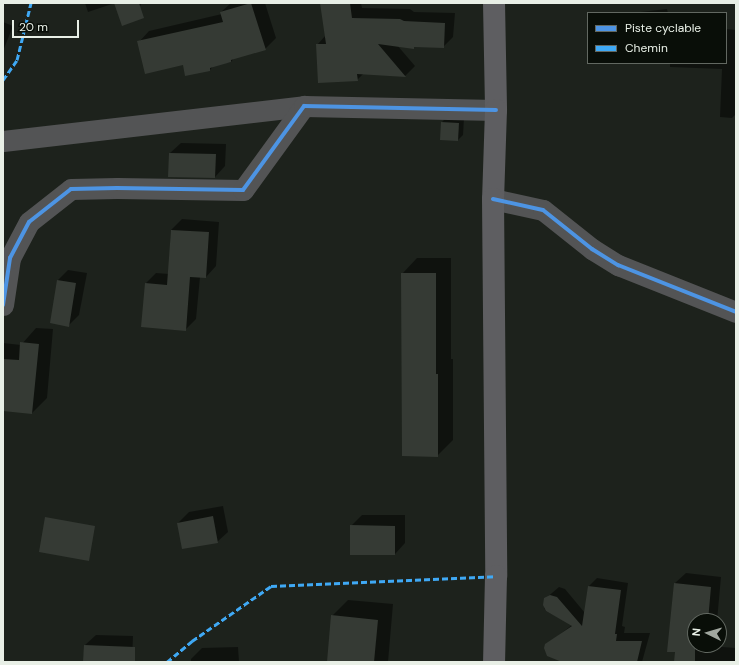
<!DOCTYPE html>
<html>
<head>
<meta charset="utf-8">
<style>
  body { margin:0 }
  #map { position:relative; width:739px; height:665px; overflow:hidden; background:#1d221c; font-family:"DM Sans",sans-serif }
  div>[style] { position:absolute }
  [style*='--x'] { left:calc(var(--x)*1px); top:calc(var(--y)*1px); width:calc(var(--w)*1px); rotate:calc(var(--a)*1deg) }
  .shadow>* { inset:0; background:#0007 }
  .building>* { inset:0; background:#353a34 }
  .minor>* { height:21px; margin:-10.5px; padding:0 10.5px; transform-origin:10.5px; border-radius:10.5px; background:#535455 }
  .secondary>* { height:22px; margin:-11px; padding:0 11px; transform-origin:11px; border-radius:11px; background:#5e5e61 }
  .quiet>* { height:3px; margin-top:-1.5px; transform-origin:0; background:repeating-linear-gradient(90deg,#3fa9f5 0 6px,transparent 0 9px) }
  .cycleway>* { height:4px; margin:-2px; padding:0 2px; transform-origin:2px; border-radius:2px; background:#4d94e3 }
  span { translate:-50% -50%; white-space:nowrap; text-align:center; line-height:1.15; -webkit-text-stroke:3px #090e08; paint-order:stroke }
  .frame { position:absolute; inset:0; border:4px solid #e8efe6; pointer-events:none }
  .legend { position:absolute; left:587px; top:12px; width:140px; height:52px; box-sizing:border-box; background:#090e08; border:1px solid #626861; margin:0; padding:5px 7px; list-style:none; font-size:12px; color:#e8efe6 }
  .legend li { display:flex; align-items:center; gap:8px; height:20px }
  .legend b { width:20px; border:1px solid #626861 }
  .north { position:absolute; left:687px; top:613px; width:40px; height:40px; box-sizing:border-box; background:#090e08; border:1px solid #626861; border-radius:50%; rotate:275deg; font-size:11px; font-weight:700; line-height:16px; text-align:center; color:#e8efe6 }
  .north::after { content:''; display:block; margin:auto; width:14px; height:18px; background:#a1a79f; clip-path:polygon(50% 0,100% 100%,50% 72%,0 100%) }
  .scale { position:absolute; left:12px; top:20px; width:67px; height:18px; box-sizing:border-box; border:2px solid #e8efe6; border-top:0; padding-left:5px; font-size:12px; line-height:14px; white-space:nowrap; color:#e8efe6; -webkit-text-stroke:3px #090e08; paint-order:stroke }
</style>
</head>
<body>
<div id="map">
  <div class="shadow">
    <div style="clip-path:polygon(85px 3px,142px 3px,140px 6px,115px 3px,88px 12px)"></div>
    <div style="clip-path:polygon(231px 3px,265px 3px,276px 38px,265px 49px,234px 58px,231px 62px,214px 65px,210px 70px,139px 42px,149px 31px,222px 14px,221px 12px)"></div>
    <div style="clip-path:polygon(321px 3px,361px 3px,362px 8px,410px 9px,414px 12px,455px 13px,453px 37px,443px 47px,415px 46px,414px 47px,397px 45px,415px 66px,405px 76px,364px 73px,357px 80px,317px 45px,326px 35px)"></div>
    <div style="clip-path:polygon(667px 9px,668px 13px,632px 13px)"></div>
    <div style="clip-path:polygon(3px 22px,13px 26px,3px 51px)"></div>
    <div style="clip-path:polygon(726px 29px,736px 30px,736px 114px,732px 118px,720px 117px,722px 69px,670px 67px,670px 63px,726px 63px)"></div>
    <div style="clip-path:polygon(447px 117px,464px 118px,463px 135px,458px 140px,442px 122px)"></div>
    <div style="clip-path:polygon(181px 143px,226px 144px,225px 166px,215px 177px,170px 153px)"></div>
    <div style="clip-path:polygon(182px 219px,219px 222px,216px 266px,206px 277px,200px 277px,196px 319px,186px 329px,146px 283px,156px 273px,169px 274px,171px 230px)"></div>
    <div style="clip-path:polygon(417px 258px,451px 258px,451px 359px,453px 359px,453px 440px,437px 456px,402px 274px)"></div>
    <div style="clip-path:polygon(68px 270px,87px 273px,79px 315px,69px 325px,58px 280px)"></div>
    <div style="clip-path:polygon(36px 328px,53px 329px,47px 398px,32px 413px,3px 410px,3px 343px,21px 345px)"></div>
    <div style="clip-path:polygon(223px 506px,228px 532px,217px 542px,178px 523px,189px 512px)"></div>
    <div style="clip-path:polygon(362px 515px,405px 515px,405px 543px,395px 554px,351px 526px)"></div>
    <div style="clip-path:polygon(686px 573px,721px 577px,717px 621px,695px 621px,695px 645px,736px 648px,736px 662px,675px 662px,675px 583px)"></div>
    <div style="clip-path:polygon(597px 578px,628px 583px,622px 626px,625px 627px,624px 633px,650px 633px,642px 662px,566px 662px,546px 645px,572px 625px,546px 611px,544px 608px,545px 599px,559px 587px,565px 589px,585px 613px,589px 586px)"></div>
    <div style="clip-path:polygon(348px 600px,393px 604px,388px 662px,328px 662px,332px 616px)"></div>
    <div style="clip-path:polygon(96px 635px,133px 636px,132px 662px,84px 662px,85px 645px)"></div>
    <div style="clip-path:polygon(238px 647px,239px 662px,191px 662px,191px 659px,202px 648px)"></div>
  </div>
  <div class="building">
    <div style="clip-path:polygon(114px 3px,139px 3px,144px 18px,122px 26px)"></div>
    <div style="clip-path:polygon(251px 3px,266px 50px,231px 60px,231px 62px,210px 68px,210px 71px,185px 76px,183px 65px,145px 74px,137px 41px,223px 22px,220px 12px)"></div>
    <div style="clip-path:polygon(320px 3px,350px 3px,352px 18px,400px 19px,404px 21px,445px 23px,444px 48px,414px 47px,414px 49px,378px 44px,406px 77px,357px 74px,358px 81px,318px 83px,316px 44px,326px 44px)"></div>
    <div style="clip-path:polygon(441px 122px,459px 123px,458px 141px,440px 140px)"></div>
    <div style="clip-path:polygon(169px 153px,216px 154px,215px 178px,168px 177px)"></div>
    <div style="clip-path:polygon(171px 230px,209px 232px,206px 278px,190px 277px,186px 331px,141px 327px,145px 283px,167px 285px)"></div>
    <div style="clip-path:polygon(401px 273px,436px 273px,436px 374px,438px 374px,438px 457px,402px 456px)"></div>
    <div style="clip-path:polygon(57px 280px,76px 283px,69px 327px,50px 323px)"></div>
    <div style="clip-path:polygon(20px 342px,39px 344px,32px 414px,3px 411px,3px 359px,19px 360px)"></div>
    <div style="clip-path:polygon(213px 516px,218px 543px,182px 549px,177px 523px)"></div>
    <div style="clip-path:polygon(45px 517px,95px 526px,89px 561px,39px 552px)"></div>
    <div style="clip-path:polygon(350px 525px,395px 526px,395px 555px,350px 555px)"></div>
    <div style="clip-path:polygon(674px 583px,711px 587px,708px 621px,695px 621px,695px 662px,674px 662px,675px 652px,667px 652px)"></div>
    <div style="clip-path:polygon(588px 586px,621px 590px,615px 634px,617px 634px,616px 641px,642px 641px,637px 662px,562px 662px,547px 656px,544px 648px,545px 644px,572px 626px,546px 611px,543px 605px,544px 598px,550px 595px,557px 597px,582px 626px)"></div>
    <div style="clip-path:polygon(331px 615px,378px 620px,374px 662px,327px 662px)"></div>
    <div style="clip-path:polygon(84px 645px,135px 647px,135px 662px,83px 662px)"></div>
  </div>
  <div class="minor">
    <div style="--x:3;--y:141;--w:303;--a:-6.6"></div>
    <div style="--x:493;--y:199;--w:51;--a:12.4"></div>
    <div style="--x:543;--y:210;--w:63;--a:38.5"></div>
    <div style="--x:592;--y:249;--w:31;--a:32"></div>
    <div style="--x:618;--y:265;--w:127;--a:21.7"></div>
    <div style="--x:3;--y:305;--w:48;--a:-81.5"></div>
    <div style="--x:10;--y:258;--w:41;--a:-62.2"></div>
    <div style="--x:29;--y:222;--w:53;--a:-38.2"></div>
    <div style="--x:71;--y:189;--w:46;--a:-1.2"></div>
    <div style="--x:117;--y:188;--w:126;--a:0.9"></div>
    <div style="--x:243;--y:190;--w:104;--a:-54"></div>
    <div style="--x:304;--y:106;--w:192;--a:1.2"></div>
  </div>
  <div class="secondary">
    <div style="--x:494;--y:3;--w:107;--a:88.9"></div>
    <div style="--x:496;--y:110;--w:89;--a:91.9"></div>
    <div style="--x:493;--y:199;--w:377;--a:89.5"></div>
    <div style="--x:496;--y:576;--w:86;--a:91.3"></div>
  </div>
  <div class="quiet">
    <div style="--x:3;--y:80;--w:24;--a:-55"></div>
    <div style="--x:17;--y:60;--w:59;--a:-76.2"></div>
    <div style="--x:167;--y:662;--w:33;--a:-40"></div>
    <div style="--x:192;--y:641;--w:96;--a:-34.8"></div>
    <div style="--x:271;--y:586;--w:225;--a:-2.5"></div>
  </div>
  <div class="cycleway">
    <div style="--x:493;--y:199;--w:51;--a:12.4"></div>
    <div style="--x:543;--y:210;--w:63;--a:38.5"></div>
    <div style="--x:592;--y:249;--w:31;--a:32"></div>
    <div style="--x:618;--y:265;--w:127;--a:21.7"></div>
    <div style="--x:3;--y:305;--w:48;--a:-81.5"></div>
    <div style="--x:10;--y:258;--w:41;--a:-62.2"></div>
    <div style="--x:29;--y:222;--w:53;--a:-38.2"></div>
    <div style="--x:71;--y:189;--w:46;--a:-1.2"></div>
    <div style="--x:117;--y:188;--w:126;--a:0.9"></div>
    <div style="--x:243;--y:190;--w:104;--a:-54"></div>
    <div style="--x:304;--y:106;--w:192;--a:1.2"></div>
  </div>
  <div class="frame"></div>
  <ul class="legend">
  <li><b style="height:5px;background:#4d94e3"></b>Piste cyclable</li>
  <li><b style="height:5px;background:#3fa9f5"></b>Chemin</li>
  </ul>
  <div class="north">N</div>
  <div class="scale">20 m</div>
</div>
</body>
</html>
